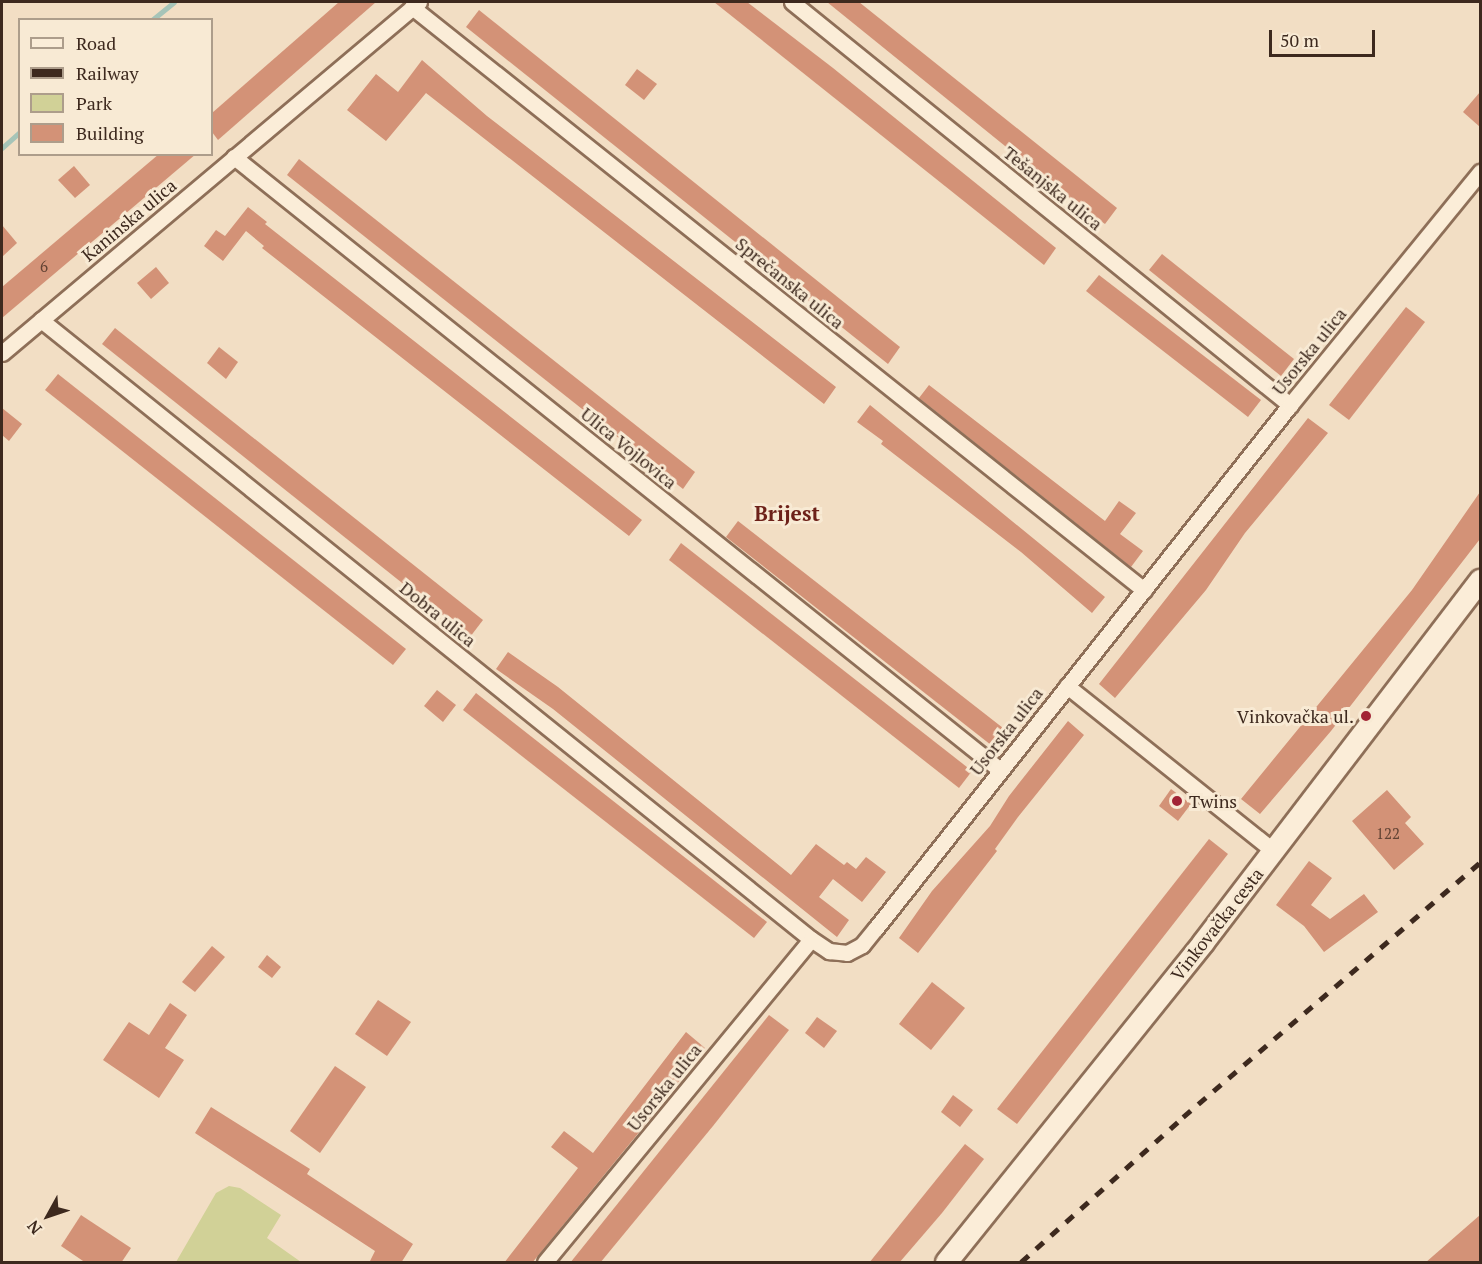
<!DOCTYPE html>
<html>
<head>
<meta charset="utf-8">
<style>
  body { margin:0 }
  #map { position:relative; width:1482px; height:1264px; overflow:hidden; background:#f2dec4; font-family:"PT Serif",serif }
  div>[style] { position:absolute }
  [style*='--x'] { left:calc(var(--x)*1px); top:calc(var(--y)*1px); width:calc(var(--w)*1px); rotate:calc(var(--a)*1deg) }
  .green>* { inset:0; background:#d1d197 }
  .stream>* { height:4.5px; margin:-2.25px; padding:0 2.25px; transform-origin:2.25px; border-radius:2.25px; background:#a6c4b8 }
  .building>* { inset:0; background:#d39277 }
  .roads { filter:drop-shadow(2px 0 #8e6f58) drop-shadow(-2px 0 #8e6f58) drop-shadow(0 2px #8e6f58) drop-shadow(0 -2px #8e6f58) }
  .minor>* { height:15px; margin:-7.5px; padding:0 7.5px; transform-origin:7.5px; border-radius:7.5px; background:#fbedd8 }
  .secondary>* { height:21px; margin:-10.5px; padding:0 10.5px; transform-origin:10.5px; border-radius:10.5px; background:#fbedd8 }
  .rail>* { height:4.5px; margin-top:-2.25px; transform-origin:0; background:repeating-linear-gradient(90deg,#3d291e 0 10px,transparent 0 20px) }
  .dots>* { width:16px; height:16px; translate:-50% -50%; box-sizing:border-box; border:3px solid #f8ead4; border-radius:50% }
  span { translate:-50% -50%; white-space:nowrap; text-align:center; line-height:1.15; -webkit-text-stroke:6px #f8ead4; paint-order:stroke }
  .number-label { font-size:15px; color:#624334 }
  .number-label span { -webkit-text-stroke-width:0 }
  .street-label { font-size:18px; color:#3d291e }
  .poi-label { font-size:18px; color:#3d291e }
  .right { translate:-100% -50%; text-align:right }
  .left { translate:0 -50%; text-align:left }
  .quarter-label { font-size:21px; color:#6d2119; font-weight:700 }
  .frame { position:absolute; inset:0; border:3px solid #3d291e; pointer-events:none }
  .legend { position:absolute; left:18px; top:18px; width:195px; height:138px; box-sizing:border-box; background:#f8ead4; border:2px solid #ad9d8b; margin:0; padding:8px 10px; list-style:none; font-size:18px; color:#3d291e }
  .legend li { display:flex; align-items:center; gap:12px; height:30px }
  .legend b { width:30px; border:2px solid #ad9d8b }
  .north { position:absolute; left:18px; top:1186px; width:60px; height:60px; -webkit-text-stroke:4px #f8ead4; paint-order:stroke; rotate:230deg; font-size:16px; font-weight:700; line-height:24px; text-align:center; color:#3d291e }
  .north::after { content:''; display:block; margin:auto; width:21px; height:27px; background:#3d291e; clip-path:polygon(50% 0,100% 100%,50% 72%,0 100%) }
  .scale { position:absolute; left:1269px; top:30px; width:106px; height:27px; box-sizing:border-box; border:3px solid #3d291e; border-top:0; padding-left:8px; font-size:18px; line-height:21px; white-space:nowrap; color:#3d291e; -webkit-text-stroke:4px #f8ead4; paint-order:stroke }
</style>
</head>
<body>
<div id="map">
  <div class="green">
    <div style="clip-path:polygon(229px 1186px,240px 1188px,281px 1215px,267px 1238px,301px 1262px,176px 1262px,216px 1193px)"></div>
  </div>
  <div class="stream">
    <div style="--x:152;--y:20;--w:28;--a:-39"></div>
    <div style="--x:2;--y:148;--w:24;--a:-42"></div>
  </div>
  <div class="building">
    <div style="clip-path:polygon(339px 2px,376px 2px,218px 140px,212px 132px,212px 113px)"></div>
    <div style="clip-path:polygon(714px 2px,747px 2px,833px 68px,1056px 248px,1044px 265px)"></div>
    <div style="clip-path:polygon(827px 2px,859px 2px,1117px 208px,1105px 224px,1079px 206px)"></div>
    <div style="clip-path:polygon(479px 10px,900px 347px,888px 364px,466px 27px)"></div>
    <div style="clip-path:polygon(422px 60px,487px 116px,836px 387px,824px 404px,426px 93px,386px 141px,347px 110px,376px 74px,398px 92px)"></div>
    <div style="clip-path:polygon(637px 69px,657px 84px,644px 100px,625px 85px)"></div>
    <div style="clip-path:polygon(1480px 92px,1480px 127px,1463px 112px)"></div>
    <div style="clip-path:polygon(159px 154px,196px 154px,2px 318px,2px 287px)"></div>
    <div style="clip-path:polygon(299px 159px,695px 472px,683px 489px,287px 175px)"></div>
    <div style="clip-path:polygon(74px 166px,90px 185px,75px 198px,58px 180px)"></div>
    <div style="clip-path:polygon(248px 207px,267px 222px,265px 224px,642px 520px,629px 536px,262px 248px,264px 246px,246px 231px,223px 261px,204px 246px,216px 230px,225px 236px)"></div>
    <div style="clip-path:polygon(2px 225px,17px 243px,2px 257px)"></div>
    <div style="clip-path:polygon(1162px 254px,1294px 359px,1281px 376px,1149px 270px)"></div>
    <div style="clip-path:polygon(156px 267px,169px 283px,151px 299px,137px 283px)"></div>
    <div style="clip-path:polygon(1099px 275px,1261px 400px,1248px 417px,1086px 291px)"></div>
    <div style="clip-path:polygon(1406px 307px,1425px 322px,1349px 420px,1329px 405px)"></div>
    <div style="clip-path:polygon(115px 328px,483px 620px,470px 637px,102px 344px)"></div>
    <div style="clip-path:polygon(219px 347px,238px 362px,226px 379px,207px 363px)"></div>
    <div style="clip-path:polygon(58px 374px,406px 649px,393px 665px,45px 390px)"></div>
    <div style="clip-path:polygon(929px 385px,1105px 521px,1119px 501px,1136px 513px,1120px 534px,1143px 551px,1131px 567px,919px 398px)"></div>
    <div style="clip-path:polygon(870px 405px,1105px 597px,1092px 613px,1021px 552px,881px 444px,883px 441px,857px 422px)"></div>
    <div style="clip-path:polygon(2px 408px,22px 424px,9px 441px,2px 435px)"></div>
    <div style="clip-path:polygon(1308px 418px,1328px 433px,1245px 533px,1206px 590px,1115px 698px,1099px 684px)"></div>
    <div style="clip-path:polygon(1480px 492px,1480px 539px,1331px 731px,1260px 814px,1241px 799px,1412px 590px)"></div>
    <div style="clip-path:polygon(738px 521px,1003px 728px,991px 745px,726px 537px)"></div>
    <div style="clip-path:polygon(681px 543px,972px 771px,959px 788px,669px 560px)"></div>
    <div style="clip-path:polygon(508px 652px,558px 687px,791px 875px,816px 844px,844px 865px,847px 862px,856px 869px,866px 857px,886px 872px,862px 902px,833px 879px,819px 897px,849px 920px,837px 937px,553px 709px,496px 669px)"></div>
    <div style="clip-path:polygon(437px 690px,456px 705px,443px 722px,424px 706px)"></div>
    <div style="clip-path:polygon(476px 693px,767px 922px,754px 938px,463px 710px)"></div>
    <div style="clip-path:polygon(1068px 721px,1084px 735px,1018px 817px,995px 849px,997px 851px,918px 953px,899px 938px,932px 891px,990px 826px,1009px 796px)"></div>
    <div style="clip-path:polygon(1171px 789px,1191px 804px,1178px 821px,1159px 806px)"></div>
    <div style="clip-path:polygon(1387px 790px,1411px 817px,1405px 823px,1424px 844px,1394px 870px,1352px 821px)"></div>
    <div style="clip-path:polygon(1209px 839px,1228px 854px,1017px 1124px,997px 1109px)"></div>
    <div style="clip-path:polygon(1309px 861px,1332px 878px,1311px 905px,1330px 919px,1364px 894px,1378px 912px,1324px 952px,1304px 926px,1276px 905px)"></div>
    <div style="clip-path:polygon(212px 946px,225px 957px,195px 992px,182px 982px)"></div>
    <div style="clip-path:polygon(267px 955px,281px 967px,272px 978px,258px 967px)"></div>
    <div style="clip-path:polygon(932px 982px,965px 1008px,931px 1050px,899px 1024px)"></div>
    <div style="clip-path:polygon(378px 1000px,411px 1022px,387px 1056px,355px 1034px)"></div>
    <div style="clip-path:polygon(170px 1003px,187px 1015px,165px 1048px,184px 1060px,159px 1098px,103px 1060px,129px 1022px,149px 1035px)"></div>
    <div style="clip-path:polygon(769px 1015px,789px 1030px,713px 1126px,600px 1263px,570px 1263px)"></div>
    <div style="clip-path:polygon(817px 1017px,837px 1031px,824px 1048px,805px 1033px)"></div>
    <div style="clip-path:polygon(686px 1032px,705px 1048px,636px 1136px,532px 1263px,504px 1263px,578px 1168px,551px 1147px,564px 1131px,593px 1153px)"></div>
    <div style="clip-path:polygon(335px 1066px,366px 1087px,320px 1153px,290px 1131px)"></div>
    <div style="clip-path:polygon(953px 1095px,973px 1110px,960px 1127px,941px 1112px)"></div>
    <div style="clip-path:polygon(211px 1107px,310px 1169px,307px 1174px,413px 1244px,401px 1263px,369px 1263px,375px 1251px,195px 1133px)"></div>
    <div style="clip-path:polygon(965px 1144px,984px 1159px,942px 1213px,899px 1263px,869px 1263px)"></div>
    <div style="clip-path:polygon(81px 1215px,131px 1248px,121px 1263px,86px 1263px,61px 1246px)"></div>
    <div style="clip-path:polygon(1480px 1215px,1480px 1263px,1425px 1263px)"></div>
  </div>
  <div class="roads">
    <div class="minor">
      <div style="--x:792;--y:2;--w:641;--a:38.98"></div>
      <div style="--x:412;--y:7;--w:936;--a:38.54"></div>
      <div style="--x:234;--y:157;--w:981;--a:38.67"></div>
      <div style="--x:41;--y:320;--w:988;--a:38.8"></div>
      <div style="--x:2;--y:353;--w:545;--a:-40.09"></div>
      <div style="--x:1067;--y:686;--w:265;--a:38.6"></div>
      <div style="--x:545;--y:1262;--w:418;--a:-50.5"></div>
      <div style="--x:811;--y:939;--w:22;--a:34"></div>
      <div style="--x:829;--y:951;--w:18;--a:6"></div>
      <div style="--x:847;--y:953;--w:17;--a:-28"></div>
      <div style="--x:862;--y:945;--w:22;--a:-51"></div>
      <div style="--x:876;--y:928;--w:667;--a:-51.64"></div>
      <div style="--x:1290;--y:405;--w:301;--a:-50.8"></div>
    </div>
    <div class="secondary">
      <div style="--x:946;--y:1262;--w:410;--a:-51.2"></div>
      <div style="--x:1203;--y:942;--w:456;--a:-52.6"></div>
    </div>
  </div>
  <div class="rail">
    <div style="--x:1021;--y:1262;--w:217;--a:-41.8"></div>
    <div style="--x:1183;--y:1117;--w:391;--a:-40.6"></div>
  </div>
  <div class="dots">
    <div style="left:1366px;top:716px;background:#a22334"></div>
    <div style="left:1177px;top:801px;background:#a22334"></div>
  </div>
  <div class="number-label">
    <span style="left:44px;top:267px">6</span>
    <span style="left:1388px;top:834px">122</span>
  </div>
  <div class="street-label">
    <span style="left:1053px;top:188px;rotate:39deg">Tešanjska ulica</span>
    <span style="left:129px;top:220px;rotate:-40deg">Kaninska ulica</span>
    <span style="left:790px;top:283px;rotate:39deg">Sprečanska ulica</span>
    <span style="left:1309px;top:351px;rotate:-51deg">Usorska ulica</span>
    <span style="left:629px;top:448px;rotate:39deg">Ulica Vojlovica</span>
    <span style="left:438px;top:614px;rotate:39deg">Dobra ulica</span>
    <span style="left:1006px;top:731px;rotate:-52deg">Usorska ulica</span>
    <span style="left:1217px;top:924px;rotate:-52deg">Vinkovačka cesta</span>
    <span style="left:664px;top:1087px;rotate:-51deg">Usorska ulica</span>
  </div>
  <div class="poi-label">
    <span class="right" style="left:1354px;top:716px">Vinkovačka ul.</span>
    <span class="left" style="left:1189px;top:801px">Twins</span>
  </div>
  <div class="quarter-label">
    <span style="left:787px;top:513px">Brijest</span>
  </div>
  <div class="frame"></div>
  <ul class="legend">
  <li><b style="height:8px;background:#fbedd8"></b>Road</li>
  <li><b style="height:8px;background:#3d291e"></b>Railway</li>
  <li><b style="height:16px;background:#d1d197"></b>Park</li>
  <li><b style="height:16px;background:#d39277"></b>Building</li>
  </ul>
  <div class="north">N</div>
  <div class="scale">50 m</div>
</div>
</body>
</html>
